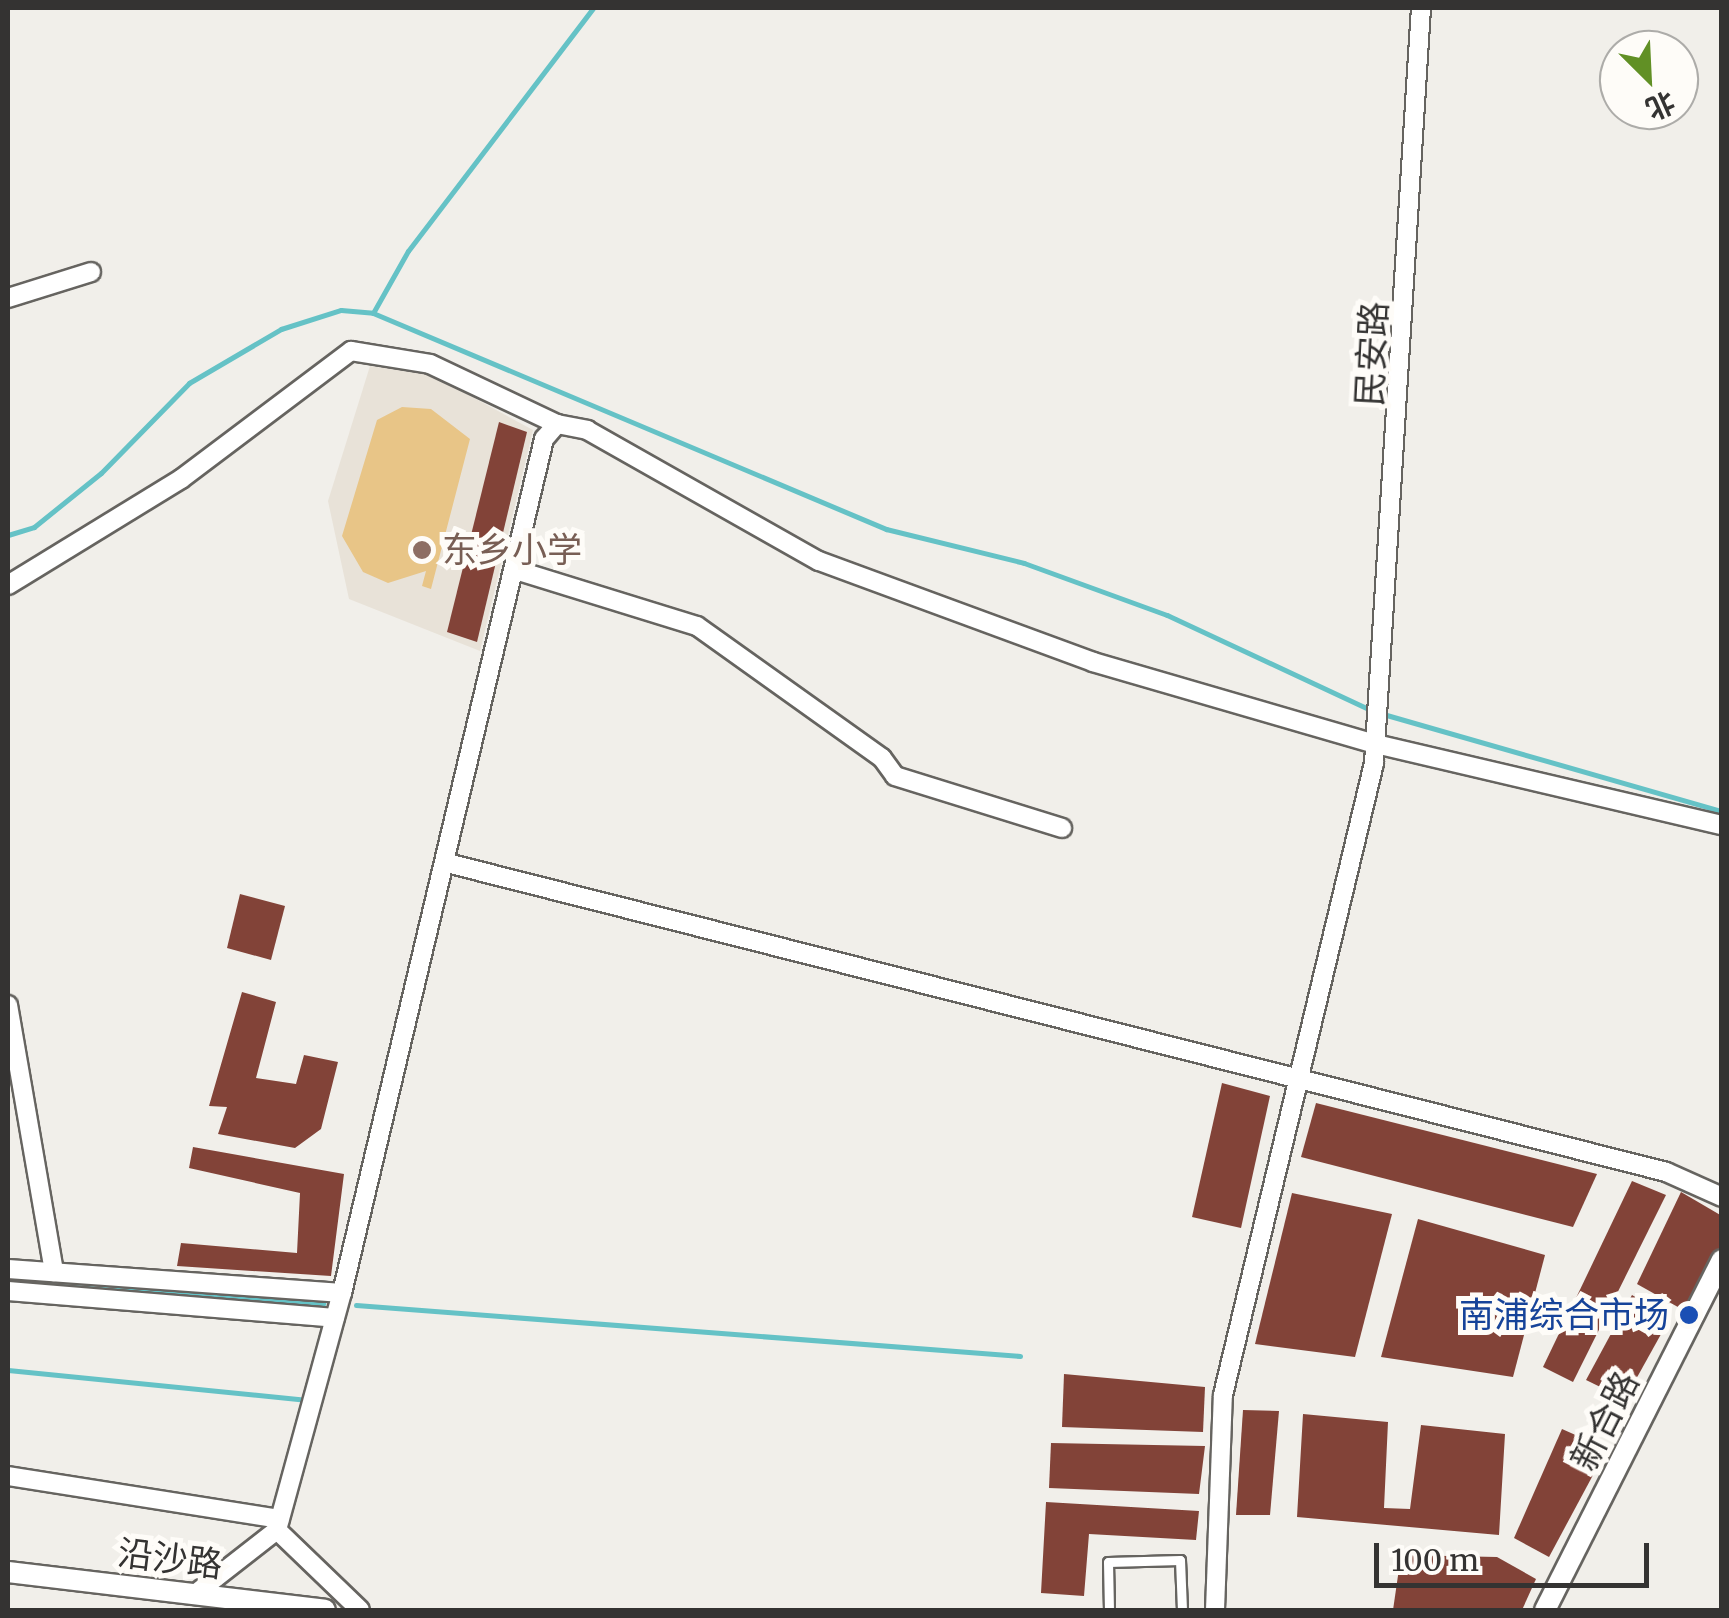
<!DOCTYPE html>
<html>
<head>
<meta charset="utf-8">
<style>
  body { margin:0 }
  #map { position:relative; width:1729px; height:1618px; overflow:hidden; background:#f1efea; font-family:Merriweather,"Noto Sans SC",serif }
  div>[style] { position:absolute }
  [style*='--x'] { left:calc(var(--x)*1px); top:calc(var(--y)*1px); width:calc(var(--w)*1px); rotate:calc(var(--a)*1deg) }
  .built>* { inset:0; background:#e8e2d8 }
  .green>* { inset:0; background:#e8c587 }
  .stream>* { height:5px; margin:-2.5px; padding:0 2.5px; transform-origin:2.5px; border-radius:2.5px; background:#65c2c6 }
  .building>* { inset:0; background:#824338 }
  .roads { filter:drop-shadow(2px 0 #666460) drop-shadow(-2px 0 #666460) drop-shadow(0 2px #666460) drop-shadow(0 -2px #666460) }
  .service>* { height:9px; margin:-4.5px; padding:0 4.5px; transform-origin:4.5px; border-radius:4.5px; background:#fff }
  .minor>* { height:18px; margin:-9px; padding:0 9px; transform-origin:9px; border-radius:9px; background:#fff }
  .tertiary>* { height:20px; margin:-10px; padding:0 10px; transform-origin:10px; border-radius:10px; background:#fff }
  .dots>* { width:28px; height:28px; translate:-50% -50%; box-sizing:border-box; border:5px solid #fefcf8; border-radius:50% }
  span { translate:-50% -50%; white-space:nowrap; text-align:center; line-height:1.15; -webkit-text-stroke:10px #fefcf8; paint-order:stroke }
  .street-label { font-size:35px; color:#343332 }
  .education-label { font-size:35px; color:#785e54 }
  .left { translate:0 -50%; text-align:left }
  .transit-label { font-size:35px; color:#164399 }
  .right { translate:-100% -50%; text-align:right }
  .frame { position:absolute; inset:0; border:10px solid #343332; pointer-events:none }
  .north { position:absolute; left:1599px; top:30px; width:100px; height:100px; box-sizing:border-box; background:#fefcf8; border:2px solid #adaca9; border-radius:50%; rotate:156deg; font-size:28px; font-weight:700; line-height:40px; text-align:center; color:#343332 }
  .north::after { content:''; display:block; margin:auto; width:35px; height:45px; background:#619025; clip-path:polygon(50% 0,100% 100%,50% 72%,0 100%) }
  .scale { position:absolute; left:1374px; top:1543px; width:275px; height:45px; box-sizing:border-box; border:5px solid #343332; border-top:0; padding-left:12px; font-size:30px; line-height:35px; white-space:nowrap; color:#343332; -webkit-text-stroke:8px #fefcf8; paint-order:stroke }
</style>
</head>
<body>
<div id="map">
  <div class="built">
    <div style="clip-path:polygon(370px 366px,432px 375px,533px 430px,480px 651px,349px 599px,328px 501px)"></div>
  </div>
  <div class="green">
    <div style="clip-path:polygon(431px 409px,470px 439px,431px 589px,422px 586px,426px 571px,388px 583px,363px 572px,342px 536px,377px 420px,402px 407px)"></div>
  </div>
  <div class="stream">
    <div style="--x:373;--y:313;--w:557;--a:22.83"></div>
    <div style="--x:886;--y:529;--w:142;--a:13.8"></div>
    <div style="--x:1024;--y:563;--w:152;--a:20"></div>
    <div style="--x:1167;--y:615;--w:227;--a:25"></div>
    <div style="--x:8;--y:535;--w:27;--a:-17"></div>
    <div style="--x:34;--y:527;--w:86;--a:-38.9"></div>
    <div style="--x:101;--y:473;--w:126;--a:-45.6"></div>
    <div style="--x:189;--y:383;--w:107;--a:-30.4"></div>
    <div style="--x:281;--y:329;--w:63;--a:-17.6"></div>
    <div style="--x:341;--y:310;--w:32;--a:5"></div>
    <div style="--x:373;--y:313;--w:71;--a:-60.6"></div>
    <div style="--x:408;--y:251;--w:305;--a:-52.7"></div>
    <div style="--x:1383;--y:714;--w:353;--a:16"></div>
    <div style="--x:41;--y:1285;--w:283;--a:3.7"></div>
    <div style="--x:356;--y:1305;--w:666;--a:4.39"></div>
    <div style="--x:8;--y:1370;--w:301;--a:5.7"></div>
  </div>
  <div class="building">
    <div style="clip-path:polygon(499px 422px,527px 432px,477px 642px,447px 632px)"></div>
    <div style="clip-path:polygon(240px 894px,285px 906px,271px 960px,227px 948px)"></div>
    <div style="clip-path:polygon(242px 992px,276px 1002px,256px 1078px,296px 1084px,304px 1055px,338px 1062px,321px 1129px,295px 1148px,218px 1134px,227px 1107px,209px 1106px)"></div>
    <div style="clip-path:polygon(1222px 1083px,1270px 1096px,1241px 1228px,1192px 1217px)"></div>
    <div style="clip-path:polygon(1316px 1103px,1597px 1174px,1573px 1227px,1301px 1157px)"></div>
    <div style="clip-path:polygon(193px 1147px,344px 1174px,331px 1276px,177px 1266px,181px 1243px,297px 1253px,300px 1193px,189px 1168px)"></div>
    <div style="clip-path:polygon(1632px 1181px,1666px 1195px,1573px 1382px,1543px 1367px)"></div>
    <div style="clip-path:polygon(1681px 1192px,1722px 1216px,1722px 1244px,1685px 1311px,1637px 1284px)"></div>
    <div style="clip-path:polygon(1292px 1193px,1392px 1214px,1355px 1357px,1255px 1344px)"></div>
    <div style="clip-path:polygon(1418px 1219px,1545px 1255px,1513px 1377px,1381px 1357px)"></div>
    <div style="clip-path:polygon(1632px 1295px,1670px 1318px,1625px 1399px,1586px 1380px)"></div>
    <div style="clip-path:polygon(1064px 1374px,1205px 1387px,1203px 1432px,1062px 1427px)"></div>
    <div style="clip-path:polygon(1243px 1410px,1279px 1411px,1270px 1515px,1236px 1515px)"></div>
    <div style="clip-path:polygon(1303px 1414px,1388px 1422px,1384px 1508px,1410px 1509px,1421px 1425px,1505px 1434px,1499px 1535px,1297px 1517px)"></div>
    <div style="clip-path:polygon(1562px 1429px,1607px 1449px,1549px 1557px,1514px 1538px)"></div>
    <div style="clip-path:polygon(1051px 1443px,1205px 1446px,1199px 1494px,1049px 1488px)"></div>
    <div style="clip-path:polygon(1046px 1502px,1199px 1511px,1196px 1540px,1089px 1534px,1084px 1596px,1041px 1593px)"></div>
    <div style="clip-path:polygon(1401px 1555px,1497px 1557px,1536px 1579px,1522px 1610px,1393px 1610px)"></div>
  </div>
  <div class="roads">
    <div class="service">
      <div style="--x:1109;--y:1610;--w:48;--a:-91.2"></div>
      <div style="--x:1108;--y:1562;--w:72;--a:-1.6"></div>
      <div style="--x:1180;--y:1560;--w:50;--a:87.7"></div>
    </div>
    <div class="minor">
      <div style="--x:8;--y:298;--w:87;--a:-17.4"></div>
      <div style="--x:519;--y:571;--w:186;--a:17.2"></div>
      <div style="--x:697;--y:626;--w:227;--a:35.5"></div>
      <div style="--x:882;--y:758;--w:22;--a:54"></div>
      <div style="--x:895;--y:776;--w:175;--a:17.3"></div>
      <div style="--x:8;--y:585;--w:203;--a:-31.5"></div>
      <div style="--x:181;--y:479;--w:213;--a:-37"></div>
      <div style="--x:351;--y:351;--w:80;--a:9.3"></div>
      <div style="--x:430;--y:364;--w:140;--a:25.3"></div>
      <div style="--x:447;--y:863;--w:1258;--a:14.22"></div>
      <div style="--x:1666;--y:1172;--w:61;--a:24.1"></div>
      <div style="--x:8;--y:1005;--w:271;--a:80.2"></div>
      <div style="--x:8;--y:1269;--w:335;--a:4.1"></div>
      <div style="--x:8;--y:1291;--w:328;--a:4.7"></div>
      <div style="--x:8;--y:1476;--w:275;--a:9"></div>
      <div style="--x:277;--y:1530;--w:115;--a:43.9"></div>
      <div style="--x:195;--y:1594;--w:104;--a:-38"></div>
      <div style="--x:277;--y:1530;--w:246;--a:-74.7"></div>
      <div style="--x:342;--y:1293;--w:878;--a:-76.69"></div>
      <div style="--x:544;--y:439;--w:20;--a:-49"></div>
      <div style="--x:557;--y:424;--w:31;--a:11"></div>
      <div style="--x:587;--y:430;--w:266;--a:29.5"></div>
      <div style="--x:819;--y:561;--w:292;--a:20.2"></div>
      <div style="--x:1093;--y:662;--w:295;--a:16.2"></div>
      <div style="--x:1376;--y:744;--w:355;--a:13.2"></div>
      <div style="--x:1215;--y:1610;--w:215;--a:-87.9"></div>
      <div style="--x:1223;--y:1395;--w:650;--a:-76.56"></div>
      <div style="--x:1374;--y:763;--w:756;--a:-86.44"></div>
    </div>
    <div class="tertiary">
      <div style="--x:8;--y:1572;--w:319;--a:6.8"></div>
      <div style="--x:1545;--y:1610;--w:392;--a:-63.2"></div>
    </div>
  </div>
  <div class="dots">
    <div style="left:422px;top:550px;background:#8d6e63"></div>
    <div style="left:1689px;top:1315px;background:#1a4fb4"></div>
  </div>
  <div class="street-label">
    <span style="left:1372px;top:354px;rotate:-87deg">民安路</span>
    <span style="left:1605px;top:1421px;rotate:-63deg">新合路</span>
    <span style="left:170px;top:1559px;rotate:7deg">沿沙路</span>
  </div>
  <div class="education-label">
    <span class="left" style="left:442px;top:550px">东乡小学</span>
  </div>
  <div class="transit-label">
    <span class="right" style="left:1669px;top:1315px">南浦综合市场</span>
  </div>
  <div class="frame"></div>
  <div class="north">北</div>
  <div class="scale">100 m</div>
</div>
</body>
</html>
